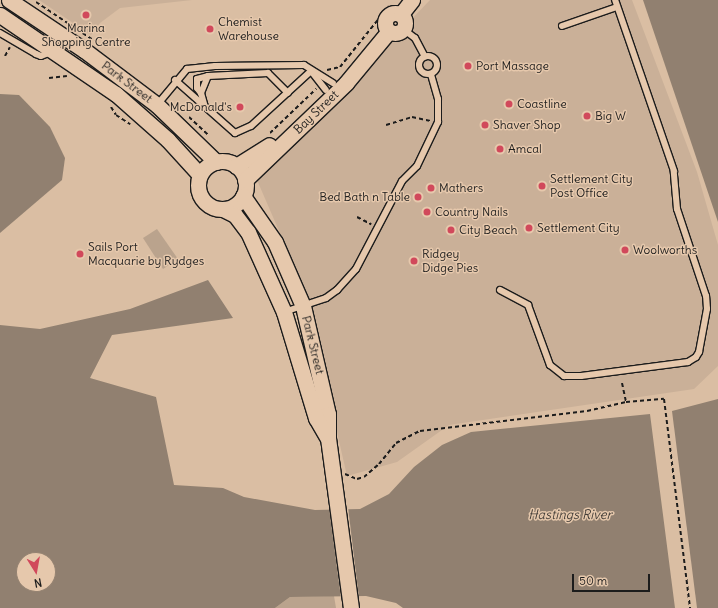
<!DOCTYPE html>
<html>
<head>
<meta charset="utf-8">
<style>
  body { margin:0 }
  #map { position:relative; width:718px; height:608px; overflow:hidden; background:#dabea3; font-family:Delius,sans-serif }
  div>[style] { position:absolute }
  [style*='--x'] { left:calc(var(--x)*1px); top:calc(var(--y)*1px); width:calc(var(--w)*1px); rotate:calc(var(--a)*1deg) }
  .built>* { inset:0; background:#cab098 }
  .green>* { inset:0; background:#baa38d }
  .water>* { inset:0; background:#918070 }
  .pier>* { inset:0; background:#dabea3 }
  .path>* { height:2px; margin-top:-1px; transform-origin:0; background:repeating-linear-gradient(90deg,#1c1c1c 0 4px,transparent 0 7px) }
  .roads { filter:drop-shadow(1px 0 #1c1c1c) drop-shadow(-1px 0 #1c1c1c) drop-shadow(0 1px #1c1c1c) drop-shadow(0 -1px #1c1c1c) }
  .service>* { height:6px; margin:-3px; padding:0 3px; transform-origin:3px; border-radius:3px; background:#e6c8ac }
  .service>.ring { margin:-3px; padding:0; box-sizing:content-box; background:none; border:6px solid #e6c8ac; border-radius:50% }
  .tertiary>* { height:15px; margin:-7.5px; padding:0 7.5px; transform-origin:7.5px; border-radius:7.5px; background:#e6c8ac }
  .tertiary>.ring { margin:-7.5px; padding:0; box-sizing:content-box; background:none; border:15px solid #e6c8ac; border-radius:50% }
  .dots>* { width:11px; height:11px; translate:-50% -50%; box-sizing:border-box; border:2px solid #e6c8ac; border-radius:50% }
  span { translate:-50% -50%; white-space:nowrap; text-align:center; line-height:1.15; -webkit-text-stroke:3px #e6c8ac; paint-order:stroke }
  .poi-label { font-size:12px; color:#1c1c1c }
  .left { translate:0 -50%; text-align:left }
  .right { translate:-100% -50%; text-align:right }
  .street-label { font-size:12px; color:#1c1c1c }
  .water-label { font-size:13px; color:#453f39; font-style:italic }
  .north { position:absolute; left:16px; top:552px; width:40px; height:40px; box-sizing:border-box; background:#e6c8ac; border:1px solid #958372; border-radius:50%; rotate:169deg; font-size:11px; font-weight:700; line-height:16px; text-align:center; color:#1c1c1c }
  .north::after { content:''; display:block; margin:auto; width:14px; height:18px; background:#d1495b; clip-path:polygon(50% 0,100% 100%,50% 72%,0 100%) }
  .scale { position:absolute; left:572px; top:574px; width:78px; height:18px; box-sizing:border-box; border:2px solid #1c1c1c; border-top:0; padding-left:5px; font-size:12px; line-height:14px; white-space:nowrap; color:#1c1c1c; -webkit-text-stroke:3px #e6c8ac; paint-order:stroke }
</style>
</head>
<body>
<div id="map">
  <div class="built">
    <div style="clip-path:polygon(39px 0,192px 0,120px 8px,100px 23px,91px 35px)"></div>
    <div style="clip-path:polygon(430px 0,632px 0,697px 172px,718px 245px,718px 366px,694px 389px,449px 425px,397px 462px,347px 476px,305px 291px,257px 180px)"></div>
  </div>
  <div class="green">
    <div style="clip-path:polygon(157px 229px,178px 259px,163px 269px,143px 238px)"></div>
    <div style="clip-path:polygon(334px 596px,336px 608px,275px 608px,290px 597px)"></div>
  </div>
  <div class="water">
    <div style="clip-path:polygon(643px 0,718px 0,718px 222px)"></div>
    <div style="clip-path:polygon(0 94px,19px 95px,50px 127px,65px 158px,62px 180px,0 233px)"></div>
    <div style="clip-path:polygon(evenodd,208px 280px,233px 318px,112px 335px,90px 378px,156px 397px,174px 485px,223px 488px,244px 497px,315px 510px,360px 509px,389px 494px,414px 467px,442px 445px,471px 432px,650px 414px,675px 608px,403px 608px,396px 603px,366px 596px,290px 597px,275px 608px,0 608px,0 325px,40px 329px,130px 309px,208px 280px,24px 560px,48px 560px,48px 584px,24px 584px,24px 560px)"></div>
    <div style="clip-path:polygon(718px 399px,718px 608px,697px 608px,672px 411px)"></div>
  </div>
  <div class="pier">
    <div style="clip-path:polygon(329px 507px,348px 507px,359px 598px,341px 598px)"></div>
  </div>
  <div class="path">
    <div style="--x:36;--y:2;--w:72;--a:33.7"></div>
    <div style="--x:5;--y:56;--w:10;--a:-61"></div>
    <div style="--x:327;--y:70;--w:13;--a:-13"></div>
    <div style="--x:340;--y:67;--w:78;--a:-51.2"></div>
    <div style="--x:49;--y:78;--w:18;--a:-6"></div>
    <div style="--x:111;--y:107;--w:9;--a:58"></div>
    <div style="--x:116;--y:115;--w:17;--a:33"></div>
    <div style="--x:189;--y:117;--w:26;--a:43"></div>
    <div style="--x:386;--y:125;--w:27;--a:-17"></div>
    <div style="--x:412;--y:117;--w:19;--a:12"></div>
    <div style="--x:270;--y:133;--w:64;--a:-43.7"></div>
    <div style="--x:357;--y:217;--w:16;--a:27"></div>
    <div style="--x:622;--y:383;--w:19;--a:78"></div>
    <div style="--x:626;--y:402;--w:38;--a:-5"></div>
    <div style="--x:664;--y:399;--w:211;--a:82.9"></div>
    <div style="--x:345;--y:474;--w:13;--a:23"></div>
    <div style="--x:357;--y:479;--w:7;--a:-16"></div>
    <div style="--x:364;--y:477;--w:20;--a:-41"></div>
    <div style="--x:379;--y:464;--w:27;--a:-51"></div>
    <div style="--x:396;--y:443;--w:27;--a:-27"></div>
    <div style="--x:420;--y:431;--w:168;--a:-6.8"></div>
    <div style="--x:587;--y:411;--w:40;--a:-13"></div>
  </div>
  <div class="roads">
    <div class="service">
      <div style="--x:562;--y:26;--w:58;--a:-19.1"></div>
      <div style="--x:403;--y:29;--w:15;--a:37"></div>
      <div style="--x:415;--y:38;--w:21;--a:62"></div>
      <div style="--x:0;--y:33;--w:42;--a:30.3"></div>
      <div style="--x:36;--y:54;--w:5;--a:22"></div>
      <div style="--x:41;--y:56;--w:11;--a:-22"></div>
      <div class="ring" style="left:419px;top:56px;width:12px;height:12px"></div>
      <div style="--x:175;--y:80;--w:80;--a:41.5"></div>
      <div style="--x:235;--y:133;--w:17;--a:-24"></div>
      <div style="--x:251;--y:126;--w:81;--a:-42.5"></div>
      <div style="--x:311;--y:71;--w:24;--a:52"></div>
      <div style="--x:201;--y:93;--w:6;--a:-129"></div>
      <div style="--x:197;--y:88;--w:9;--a:-90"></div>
      <div style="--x:197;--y:79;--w:11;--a:-15"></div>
      <div style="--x:157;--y:105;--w:47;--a:-50.2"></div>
      <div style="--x:187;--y:69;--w:28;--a:-6"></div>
      <div style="--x:215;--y:66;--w:89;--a:-0.6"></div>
      <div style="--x:304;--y:65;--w:34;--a:32"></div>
      <div style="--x:205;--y:107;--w:15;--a:-106"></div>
      <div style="--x:201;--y:93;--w:18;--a:-68"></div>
      <div style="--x:208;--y:76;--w:60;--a:-2.9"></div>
      <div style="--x:268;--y:73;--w:28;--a:45"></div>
      <div style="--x:500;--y:290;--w:32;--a:28"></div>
      <div style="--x:528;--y:305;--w:64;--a:69.9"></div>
      <div style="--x:550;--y:365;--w:18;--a:38"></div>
      <div style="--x:564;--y:376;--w:17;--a:0"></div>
      <div style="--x:581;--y:376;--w:108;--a:-7.5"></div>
      <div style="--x:688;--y:362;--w:9;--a:-32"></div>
      <div style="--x:696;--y:357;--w:6;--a:-59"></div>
      <div style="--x:699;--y:352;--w:44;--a:-79.5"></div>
      <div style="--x:707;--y:309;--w:13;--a:-94"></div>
      <div style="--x:706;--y:296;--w:92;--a:-108.4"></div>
      <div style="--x:677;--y:209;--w:38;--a:-95"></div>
      <div style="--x:674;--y:171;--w:181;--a:-109"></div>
      <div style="--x:284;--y:312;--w:44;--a:-18.4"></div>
      <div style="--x:326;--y:298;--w:14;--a:-36"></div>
      <div style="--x:337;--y:290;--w:28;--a:-48"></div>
      <div style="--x:356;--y:269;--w:99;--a:-62.4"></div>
      <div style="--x:402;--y:181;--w:21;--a:-45"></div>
      <div style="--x:417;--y:166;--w:49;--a:-64.5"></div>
      <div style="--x:438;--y:122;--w:23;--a:-90"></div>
      <div style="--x:438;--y:99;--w:26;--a:-106"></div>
    </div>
    <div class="tertiary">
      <div style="--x:9;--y:0;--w:90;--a:33.7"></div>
      <div style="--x:84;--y:50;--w:91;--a:37"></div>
      <div style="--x:157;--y:105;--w:82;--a:44"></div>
      <div class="ring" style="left:385px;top:13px;width:5px;height:5px"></div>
      <div style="--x:401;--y:14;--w:18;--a:-52"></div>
      <div style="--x:0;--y:15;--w:140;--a:34.3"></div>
      <div style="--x:116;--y:94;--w:69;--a:41.5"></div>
      <div style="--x:168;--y:140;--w:47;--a:47.6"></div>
      <div class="ring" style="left:198px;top:161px;width:33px;height:33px"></div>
      <div style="--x:236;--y:166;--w:39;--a:-32"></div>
      <div style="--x:245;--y:180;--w:140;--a:-43.8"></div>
      <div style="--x:346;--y:83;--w:67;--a:-50.4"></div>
      <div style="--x:243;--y:196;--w:56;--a:55.2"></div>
      <div style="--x:275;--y:242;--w:70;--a:66.4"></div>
      <div style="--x:303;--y:306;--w:111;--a:77"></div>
      <div style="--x:328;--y:414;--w:24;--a:90"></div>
      <div style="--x:328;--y:438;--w:172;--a:82.3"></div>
      <div style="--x:223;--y:209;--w:13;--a:27"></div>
      <div style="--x:235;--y:215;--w:21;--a:53"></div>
      <div style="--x:248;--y:232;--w:88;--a:65.8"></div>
      <div style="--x:284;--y:312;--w:111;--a:73.2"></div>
      <div style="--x:316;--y:418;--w:22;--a:60"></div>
    </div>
  </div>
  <div class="dots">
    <div style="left:86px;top:15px;background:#d1495b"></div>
    <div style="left:210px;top:29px;background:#d1495b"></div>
    <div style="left:468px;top:66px;background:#d1495b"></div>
    <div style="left:509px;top:104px;background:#d1495b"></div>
    <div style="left:240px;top:107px;background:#d1495b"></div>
    <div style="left:587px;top:116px;background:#d1495b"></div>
    <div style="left:485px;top:125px;background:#d1495b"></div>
    <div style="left:500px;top:149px;background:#d1495b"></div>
    <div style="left:542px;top:186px;background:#d1495b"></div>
    <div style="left:431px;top:188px;background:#d1495b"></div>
    <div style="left:418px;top:197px;background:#d1495b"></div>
    <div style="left:427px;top:212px;background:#d1495b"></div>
    <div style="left:529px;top:228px;background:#d1495b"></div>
    <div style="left:451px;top:230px;background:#d1495b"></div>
    <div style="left:625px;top:250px;background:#d1495b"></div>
    <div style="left:80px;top:254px;background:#d1495b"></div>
    <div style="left:414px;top:261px;background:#d1495b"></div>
  </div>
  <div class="poi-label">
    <span class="left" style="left:218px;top:29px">Chemist<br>Warehouse</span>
    <span style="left:86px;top:35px">Marina<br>Shopping Centre</span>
    <span class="left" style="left:476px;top:66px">Port Massage</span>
    <span class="left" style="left:517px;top:104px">Coastline</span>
    <span class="right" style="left:232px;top:107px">McDonald's</span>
    <span class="left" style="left:595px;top:116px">Big W</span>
    <span class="left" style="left:493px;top:125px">Shaver Shop</span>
    <span class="left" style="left:508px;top:149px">Amcal</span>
    <span class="left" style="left:550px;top:186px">Settlement City<br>Post Office</span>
    <span class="left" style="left:439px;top:188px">Mathers</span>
    <span class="right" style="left:410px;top:197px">Bed Bath n Table</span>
    <span class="left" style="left:435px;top:212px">Country Nails</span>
    <span class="left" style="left:537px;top:228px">Settlement City</span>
    <span class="left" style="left:459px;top:230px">City Beach</span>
    <span class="left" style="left:88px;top:254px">Sails Port<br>Macquarie by Rydges</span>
    <span class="left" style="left:633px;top:250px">Woolworths</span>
    <span class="left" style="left:422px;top:261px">Ridgey<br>Didge Pies</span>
  </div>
  <div class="street-label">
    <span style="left:127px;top:82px;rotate:37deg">Park Street</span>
    <span style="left:316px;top:112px;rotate:-44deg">Bay Street</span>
    <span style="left:313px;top:345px;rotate:76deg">Park Street</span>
  </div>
  <div class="water-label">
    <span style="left:570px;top:515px">Hastings River</span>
  </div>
  <div class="north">N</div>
  <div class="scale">50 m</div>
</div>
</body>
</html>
